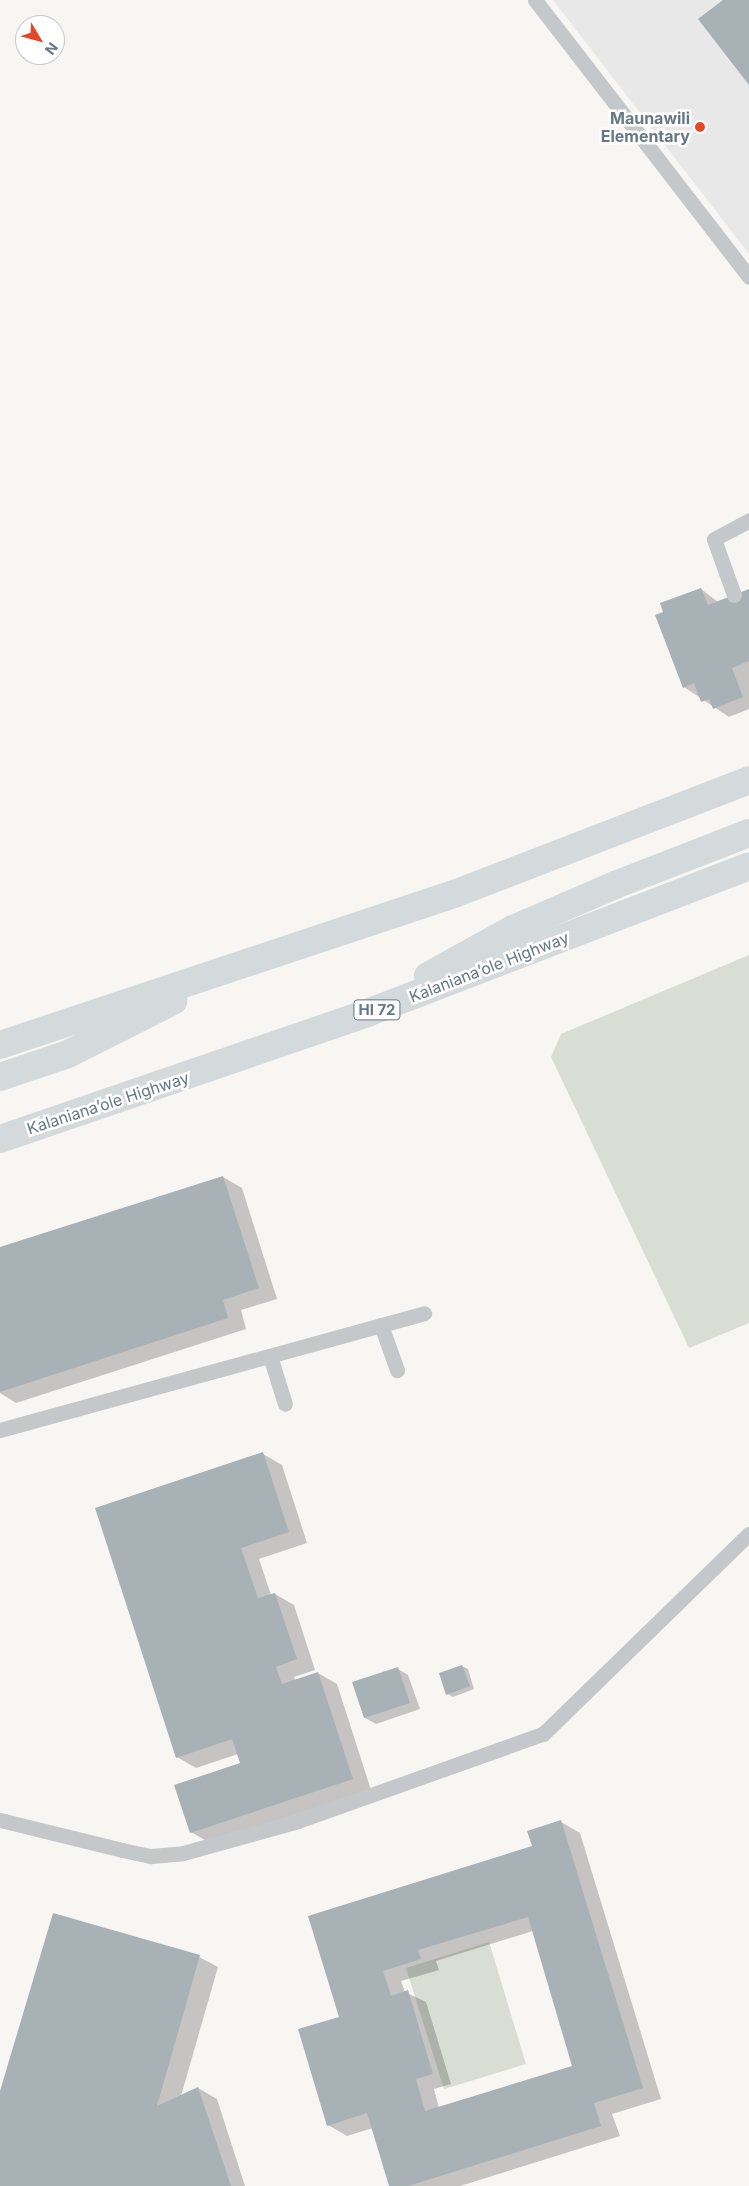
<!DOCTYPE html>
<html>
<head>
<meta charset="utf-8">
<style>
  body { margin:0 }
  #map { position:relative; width:749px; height:2186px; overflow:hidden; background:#f7f6f3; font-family:Inter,sans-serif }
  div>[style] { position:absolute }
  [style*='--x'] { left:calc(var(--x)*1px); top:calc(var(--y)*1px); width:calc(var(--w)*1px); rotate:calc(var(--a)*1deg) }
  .built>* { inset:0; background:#e7e8e7 }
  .green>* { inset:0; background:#d8ded4 }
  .shadow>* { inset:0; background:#0003 }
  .building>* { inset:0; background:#a8b1b6 }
  .lane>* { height:15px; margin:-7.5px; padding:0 7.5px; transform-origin:7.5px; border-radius:7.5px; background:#c4c8cb }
  .primary>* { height:28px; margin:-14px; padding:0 14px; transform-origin:14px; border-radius:14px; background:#d4d9dc }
  .dots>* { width:14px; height:14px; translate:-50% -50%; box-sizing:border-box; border:2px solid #fff; border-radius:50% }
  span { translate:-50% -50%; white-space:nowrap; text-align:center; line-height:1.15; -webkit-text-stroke:5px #fff; paint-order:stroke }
  .shield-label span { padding:1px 4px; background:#fff; border:1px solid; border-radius:4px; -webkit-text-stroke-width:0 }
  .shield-label { font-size:15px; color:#657884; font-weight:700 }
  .poi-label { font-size:16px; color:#657884; font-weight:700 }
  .right { translate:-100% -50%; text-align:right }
  .street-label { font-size:16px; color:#657884 }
  .north { position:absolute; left:15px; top:15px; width:50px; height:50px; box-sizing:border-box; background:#fff; border:1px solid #c1c9ce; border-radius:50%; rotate:127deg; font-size:14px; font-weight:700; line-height:20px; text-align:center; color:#657884 }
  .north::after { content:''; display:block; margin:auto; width:18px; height:22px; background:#e44826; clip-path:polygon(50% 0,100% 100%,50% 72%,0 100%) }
</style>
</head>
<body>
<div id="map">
  <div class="built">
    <div style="clip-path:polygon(553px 0,749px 0,749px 254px)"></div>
  </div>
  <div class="green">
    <div style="clip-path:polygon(749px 955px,749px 1323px,689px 1348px,551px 1057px,561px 1034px)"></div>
    <div style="clip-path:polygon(489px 1942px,526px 2064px,444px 2089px,406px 1968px)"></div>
  </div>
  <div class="shadow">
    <div style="clip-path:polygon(701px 589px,718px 602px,749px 590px,749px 709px,729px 717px,684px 687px)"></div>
    <div style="clip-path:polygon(223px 1177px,242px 1188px,277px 1299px,241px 1310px,246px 1329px,16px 1403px,0 1393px,0 1249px)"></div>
    <div style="clip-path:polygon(263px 1454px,282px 1465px,307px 1543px,259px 1559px,271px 1595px,275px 1594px,294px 1605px,315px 1670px,294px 1677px,295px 1680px,318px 1673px,337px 1684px,371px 1790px,210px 1843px,191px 1832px,241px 1763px,238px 1754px,196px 1768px,177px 1757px)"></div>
    <div style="clip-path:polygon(462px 1666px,468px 1669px,474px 1689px,453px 1697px,448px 1694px)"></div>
    <div style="clip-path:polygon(398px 1669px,408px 1675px,420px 1709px,376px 1724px,365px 1718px)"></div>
    <div style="clip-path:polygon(evenodd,561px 1822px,580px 1833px,661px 2099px,612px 2114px,620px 2136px,460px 2186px,390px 2186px,373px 2128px,347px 2136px,328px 2125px,340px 2018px,310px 1917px,534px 1847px,561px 1822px,533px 1931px,574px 2067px,439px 2108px,434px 2089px,451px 2084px,426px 2002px,405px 1992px,401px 1981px,439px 1970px,436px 1961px,533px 1931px)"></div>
    <div style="clip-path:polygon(199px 1957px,218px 1967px,181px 2096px,198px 2088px,217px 2099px,245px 2186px,0 2186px,0 2095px)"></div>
  </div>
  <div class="building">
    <div style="clip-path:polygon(723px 0,749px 0,749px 85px,698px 19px)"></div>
    <div style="clip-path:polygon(701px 588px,708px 605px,749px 589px,749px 661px,732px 668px,743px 697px,713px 709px,709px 699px,701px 702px,694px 683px,683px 688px,655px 615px,663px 612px,660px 603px)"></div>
    <div style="clip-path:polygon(223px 1176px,259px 1288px,223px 1300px,228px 1318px,0 1392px,0 1247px)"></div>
    <div style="clip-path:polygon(263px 1452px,289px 1532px,241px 1548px,258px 1598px,275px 1593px,297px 1659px,276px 1667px,282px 1684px,318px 1672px,353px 1779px,190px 1833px,174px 1785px,240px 1763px,232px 1739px,176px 1758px,95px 1508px)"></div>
    <div style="clip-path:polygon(462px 1665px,470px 1686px,446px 1695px,439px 1673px)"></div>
    <div style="clip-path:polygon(398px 1667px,410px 1703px,364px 1718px,352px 1682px)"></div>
    <div style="clip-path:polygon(evenodd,561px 1820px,643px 2088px,594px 2103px,601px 2126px,408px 2186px,389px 2186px,367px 2113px,327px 2126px,298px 2029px,339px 2017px,308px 1916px,532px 1846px,527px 1831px,561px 1820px,528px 1917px,572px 2066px,425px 2111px,416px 2079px,433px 2074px,408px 1990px,391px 1996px,383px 1971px,421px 1959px,418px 1950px,528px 1917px)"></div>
    <div style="clip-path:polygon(53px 1913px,200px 1955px,157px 2106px,198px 2087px,231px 2186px,0 2186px,0 2091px)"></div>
  </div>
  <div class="lane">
    <div style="--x:535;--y:0;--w:350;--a:52.3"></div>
    <div style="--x:734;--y:595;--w:59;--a:-109.7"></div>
    <div style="--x:714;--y:539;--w:40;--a:-28"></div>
    <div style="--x:381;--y:1325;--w:48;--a:70.4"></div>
    <div style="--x:270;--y:1356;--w:50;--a:72.6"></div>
    <div style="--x:0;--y:1430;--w:440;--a:-15.4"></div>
    <div style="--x:0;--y:1820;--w:126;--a:13.8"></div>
    <div style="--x:122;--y:1850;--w:30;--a:12"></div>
    <div style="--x:151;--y:1856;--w:32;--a:-5"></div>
    <div style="--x:183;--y:1853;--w:119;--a:-15.5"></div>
    <div style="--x:298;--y:1821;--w:260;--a:-19.6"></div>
    <div style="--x:543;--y:1734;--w:287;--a:-44.2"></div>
  </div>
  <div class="primary">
    <div style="--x:428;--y:976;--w:97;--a:-28.9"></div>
    <div style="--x:513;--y:929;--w:111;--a:-23.3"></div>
    <div style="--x:615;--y:885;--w:144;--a:-21.2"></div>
    <div style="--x:0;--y:1045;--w:478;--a:-18.4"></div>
    <div style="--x:454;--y:894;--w:316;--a:-21.1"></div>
    <div style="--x:0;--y:1077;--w:72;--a:-18.7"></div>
    <div style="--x:68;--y:1054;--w:118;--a:-26.8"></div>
    <div style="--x:0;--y:1139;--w:388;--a:-18.9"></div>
    <div style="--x:367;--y:1013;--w:409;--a:-21"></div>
  </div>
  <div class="dots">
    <div style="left:700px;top:127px;background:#e44826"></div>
  </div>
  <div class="shield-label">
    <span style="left:377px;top:1010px">HI 72</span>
  </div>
  <div class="poi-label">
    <span class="right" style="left:690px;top:127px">Maunawili<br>Elementary</span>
  </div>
  <div class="street-label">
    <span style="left:489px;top:967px;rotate:-21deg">Kalaniana’ole Highway</span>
    <span style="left:108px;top:1103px;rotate:-18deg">Kalaniana’ole Highway</span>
  </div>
  <div class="north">N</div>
</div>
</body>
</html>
